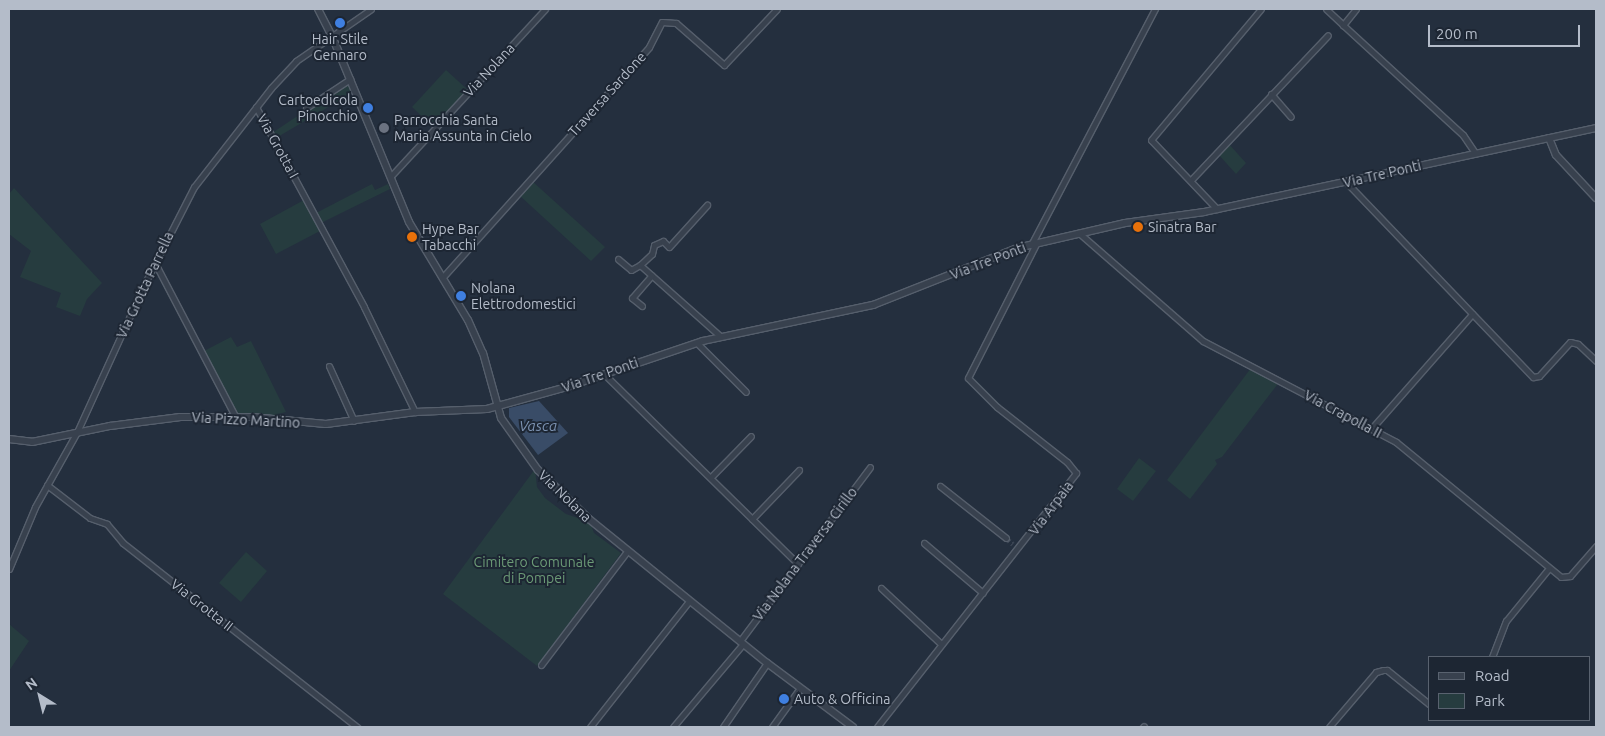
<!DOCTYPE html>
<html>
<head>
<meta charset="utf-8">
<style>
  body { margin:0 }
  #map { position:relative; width:1605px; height:736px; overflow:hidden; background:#242f3e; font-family:Ubuntu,sans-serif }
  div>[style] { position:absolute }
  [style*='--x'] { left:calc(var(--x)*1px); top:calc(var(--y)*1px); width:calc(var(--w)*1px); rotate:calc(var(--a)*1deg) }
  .green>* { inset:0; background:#263c3f }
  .water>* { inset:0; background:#394c67 }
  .minor-tunnel>* { height:5px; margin-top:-2.5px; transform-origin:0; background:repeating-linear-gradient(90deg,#3a4453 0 5px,transparent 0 7.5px) }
  .roads { filter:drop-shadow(1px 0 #565f6c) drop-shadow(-1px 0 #565f6c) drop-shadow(0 1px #565f6c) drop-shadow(0 -1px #565f6c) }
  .minor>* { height:5px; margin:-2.5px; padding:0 2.5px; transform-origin:2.5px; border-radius:2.5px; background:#38414e }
  .tertiary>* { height:6px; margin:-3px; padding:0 3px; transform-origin:3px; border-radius:3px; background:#38414e }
  .dots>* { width:14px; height:14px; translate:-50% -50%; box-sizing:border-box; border:2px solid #1d2633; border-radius:50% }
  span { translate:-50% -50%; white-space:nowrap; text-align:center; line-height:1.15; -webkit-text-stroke:4px #1d2633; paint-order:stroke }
  .poi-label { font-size:14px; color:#b4bcc9 }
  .right { translate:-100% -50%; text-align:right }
  .left { translate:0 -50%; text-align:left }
  .street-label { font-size:14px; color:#b4bcc9 }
  .park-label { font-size:14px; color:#6b9a76 }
  .water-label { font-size:15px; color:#7c92b1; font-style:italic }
  .frame { position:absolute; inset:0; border:10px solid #b4bcc9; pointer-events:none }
  .legend { position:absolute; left:1428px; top:656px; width:162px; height:65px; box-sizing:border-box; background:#1d2633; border:1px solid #59626f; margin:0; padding:6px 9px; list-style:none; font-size:15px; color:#b4bcc9 }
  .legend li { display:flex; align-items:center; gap:10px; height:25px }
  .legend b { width:25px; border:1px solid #59626f }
  .north { position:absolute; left:15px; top:671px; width:50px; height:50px; -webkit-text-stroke:4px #1d2633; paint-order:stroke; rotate:324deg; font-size:14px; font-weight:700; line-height:20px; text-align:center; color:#b4bcc9 }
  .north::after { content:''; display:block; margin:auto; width:18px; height:22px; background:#b4bcc9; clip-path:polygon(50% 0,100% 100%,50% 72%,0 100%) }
  .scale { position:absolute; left:1428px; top:25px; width:152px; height:22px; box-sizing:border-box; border:2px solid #b4bcc9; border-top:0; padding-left:6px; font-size:15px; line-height:18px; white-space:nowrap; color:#b4bcc9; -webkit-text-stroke:4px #1d2633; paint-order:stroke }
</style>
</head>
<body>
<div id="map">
  <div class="green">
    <div style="clip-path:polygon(446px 70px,468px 90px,433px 127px,412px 107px)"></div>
    <div style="clip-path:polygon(347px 83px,351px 92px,342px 99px,276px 138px,272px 133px)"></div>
    <div style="clip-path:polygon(1228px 143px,1246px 163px,1236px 174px,1218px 154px)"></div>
    <div style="clip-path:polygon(532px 181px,605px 247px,591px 261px,519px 195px)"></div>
    <div style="clip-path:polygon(372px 184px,375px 190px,388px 184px,390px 189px,321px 223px,316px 213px)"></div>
    <div style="clip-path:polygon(14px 188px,102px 283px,87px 299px,80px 316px,56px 307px,61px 293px,20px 277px,31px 251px,9px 234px,9px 194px)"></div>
    <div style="clip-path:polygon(304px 200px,320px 231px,276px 254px,260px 224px)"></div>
    <div style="clip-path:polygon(231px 337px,237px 347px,251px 341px,286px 412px,278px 414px,280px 418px,237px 414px,204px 351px)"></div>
    <div style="clip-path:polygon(1251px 368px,1277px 382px,1277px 385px,1222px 457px,1215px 460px,1217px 464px,1190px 499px,1167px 480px)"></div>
    <div style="clip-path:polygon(1139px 458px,1156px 471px,1133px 501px,1117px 489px)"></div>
    <div style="clip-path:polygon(535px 469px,537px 487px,545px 498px,566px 514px,590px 522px,594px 533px,621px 553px,537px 666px,443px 594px)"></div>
    <div style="clip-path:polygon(246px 552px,267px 571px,241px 602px,219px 583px)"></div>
    <div style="clip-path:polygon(9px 624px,29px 641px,9px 671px)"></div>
  </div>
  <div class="water">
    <div style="clip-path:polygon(539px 401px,568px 433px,538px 455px,509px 417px,509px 408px)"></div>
  </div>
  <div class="minor-tunnel">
    <div style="--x:1006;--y:538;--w:9;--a:41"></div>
  </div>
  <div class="roads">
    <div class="minor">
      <div style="--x:1326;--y:9;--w:23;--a:43"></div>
      <div style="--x:1356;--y:9;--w:21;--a:129"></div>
      <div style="--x:1343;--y:25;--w:163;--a:42.5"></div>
      <div style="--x:1463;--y:135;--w:22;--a:56"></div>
      <div style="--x:1271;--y:94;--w:30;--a:49"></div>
      <div style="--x:256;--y:107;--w:227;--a:61.6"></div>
      <div style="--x:364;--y:307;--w:117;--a:64.1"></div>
      <div style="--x:306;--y:108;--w:53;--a:-33.4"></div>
      <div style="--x:391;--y:176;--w:227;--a:-47.3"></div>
      <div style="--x:1191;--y:180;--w:199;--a:-46.6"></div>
      <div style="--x:1347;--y:183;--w:269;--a:46.2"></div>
      <div style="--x:1533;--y:377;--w:6;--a:-9"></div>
      <div style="--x:1539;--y:376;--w:46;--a:-47.6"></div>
      <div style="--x:1570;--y:342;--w:8;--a:14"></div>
      <div style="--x:1578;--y:344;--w:25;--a:43"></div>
      <div style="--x:1217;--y:209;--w:95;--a:-133.7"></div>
      <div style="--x:1151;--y:140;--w:171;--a:-50"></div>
      <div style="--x:1079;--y:233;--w:164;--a:41.1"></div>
      <div style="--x:1203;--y:341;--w:218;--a:27.6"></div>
      <div style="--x:1396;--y:442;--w:213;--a:39.3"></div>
      <div style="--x:1561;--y:577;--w:9;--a:-6"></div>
      <div style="--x:1570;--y:576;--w:40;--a:-49"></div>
      <div style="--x:1031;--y:245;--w:267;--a:-62.3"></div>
      <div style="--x:618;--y:259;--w:17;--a:40"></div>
      <div style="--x:631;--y:270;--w:10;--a:-29"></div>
      <div style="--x:640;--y:265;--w:108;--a:41.6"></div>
      <div style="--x:155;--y:263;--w:173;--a:62.4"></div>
      <div style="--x:640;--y:265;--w:16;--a:-43"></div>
      <div style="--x:652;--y:254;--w:9;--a:-77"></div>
      <div style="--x:654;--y:245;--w:10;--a:-24"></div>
      <div style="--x:663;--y:241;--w:8;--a:45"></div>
      <div style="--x:669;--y:247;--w:57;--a:-47.9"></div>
      <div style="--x:442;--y:278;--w:310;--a:-48.1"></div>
      <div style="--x:649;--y:47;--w:28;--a:-63"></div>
      <div style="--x:662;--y:22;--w:14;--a:4"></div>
      <div style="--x:676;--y:23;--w:64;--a:41.2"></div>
      <div style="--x:724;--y:65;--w:77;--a:-46.6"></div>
      <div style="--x:642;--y:306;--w:13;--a:-141"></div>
      <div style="--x:632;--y:298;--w:30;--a:-49"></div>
      <div style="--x:697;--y:343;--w:69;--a:45"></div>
      <div style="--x:329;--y:366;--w:60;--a:65.6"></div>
      <div style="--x:604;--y:374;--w:207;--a:44.4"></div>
      <div style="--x:1372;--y:428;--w:152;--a:-48.7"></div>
      <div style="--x:711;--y:477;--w:57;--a:-45.7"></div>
      <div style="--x:47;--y:485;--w:54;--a:37.5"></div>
      <div style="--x:90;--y:518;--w:18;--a:19"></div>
      <div style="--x:107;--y:524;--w:25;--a:50"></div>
      <div style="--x:123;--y:543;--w:298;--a:38.2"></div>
      <div style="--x:940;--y:486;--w:84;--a:38.2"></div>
      <div style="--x:924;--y:543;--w:77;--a:40.3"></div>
      <div style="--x:798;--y:564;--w:64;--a:-135.6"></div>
      <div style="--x:752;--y:519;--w:68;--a:-46.2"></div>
      <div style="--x:9;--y:569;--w:67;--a:-67.2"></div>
      <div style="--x:35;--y:507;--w:86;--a:-60.8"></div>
      <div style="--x:77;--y:432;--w:159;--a:-65.5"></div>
      <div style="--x:143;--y:287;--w:112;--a:-63"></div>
      <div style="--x:194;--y:187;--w:125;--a:-52.1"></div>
      <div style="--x:271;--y:88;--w:37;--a:-47"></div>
      <div style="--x:296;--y:61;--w:91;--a:-34.7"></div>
      <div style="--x:881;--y:588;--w:82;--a:43"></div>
      <div style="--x:740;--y:641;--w:217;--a:-53.2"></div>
      <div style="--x:1492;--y:657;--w:39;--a:-69"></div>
      <div style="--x:1506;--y:621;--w:68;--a:-50.9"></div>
      <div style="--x:541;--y:665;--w:144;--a:-52.9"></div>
      <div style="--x:590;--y:727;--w:160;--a:-51.8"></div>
      <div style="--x:673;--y:727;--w:109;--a:-49.9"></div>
      <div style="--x:723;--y:727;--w:78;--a:-55.5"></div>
      <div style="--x:772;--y:727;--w:48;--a:-54.3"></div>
      <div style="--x:877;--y:727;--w:323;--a:-51.9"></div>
      <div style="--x:1076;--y:473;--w:14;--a:-129"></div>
      <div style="--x:1067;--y:462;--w:89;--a:-141.8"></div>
      <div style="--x:997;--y:407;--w:41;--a:-135"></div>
      <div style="--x:968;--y:378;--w:150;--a:-63.1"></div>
      <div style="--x:1143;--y:727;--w:1;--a:-45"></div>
      <div style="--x:1329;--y:727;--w:72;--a:-49.5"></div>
      <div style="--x:1376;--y:672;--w:7;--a:-16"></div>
      <div style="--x:1383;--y:670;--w:4;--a:0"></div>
      <div style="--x:1387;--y:670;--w:54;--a:39"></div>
    </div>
    <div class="tertiary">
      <div style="--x:318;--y:9;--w:30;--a:63"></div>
      <div style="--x:332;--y:36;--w:201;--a:67.5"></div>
      <div style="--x:409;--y:222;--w:114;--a:59"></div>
      <div style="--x:468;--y:320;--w:36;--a:66"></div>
      <div style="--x:483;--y:353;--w:67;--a:74.5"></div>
      <div style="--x:501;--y:418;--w:64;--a:54.6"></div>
      <div style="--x:538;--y:470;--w:71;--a:43.9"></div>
      <div style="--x:589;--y:519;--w:229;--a:39"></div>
      <div style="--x:767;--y:663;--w:107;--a:36.7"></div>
      <div style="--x:1549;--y:138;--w:18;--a:68"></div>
      <div style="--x:1556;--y:155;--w:59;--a:47.1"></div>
      <div style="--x:9;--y:439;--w:23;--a:7"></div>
      <div style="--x:32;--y:442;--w:80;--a:-11.6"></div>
      <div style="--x:110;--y:426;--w:71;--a:-7.3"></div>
      <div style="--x:180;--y:417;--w:72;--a:0"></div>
      <div style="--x:252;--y:417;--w:74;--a:5.4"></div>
      <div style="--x:326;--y:424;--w:90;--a:-7.7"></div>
      <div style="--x:415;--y:412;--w:72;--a:-2.4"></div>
      <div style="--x:487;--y:409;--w:86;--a:-15.5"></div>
      <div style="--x:570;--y:386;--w:140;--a:-18.7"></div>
      <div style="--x:703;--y:341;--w:174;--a:-12"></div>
      <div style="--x:873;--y:305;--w:155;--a:-21.6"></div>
      <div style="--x:1017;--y:248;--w:111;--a:-13"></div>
      <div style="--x:1125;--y:223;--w:80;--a:-7.9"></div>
      <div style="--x:1204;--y:212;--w:401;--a:-12.1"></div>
    </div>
  </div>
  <div class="dots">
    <div style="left:340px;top:23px;background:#3f7fe0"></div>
    <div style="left:368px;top:108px;background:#3f7fe0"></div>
    <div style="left:384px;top:128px;background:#6b7280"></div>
    <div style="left:1138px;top:227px;background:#e8710a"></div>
    <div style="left:412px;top:237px;background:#e8710a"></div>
    <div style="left:461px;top:296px;background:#3f7fe0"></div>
    <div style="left:784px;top:699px;background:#3f7fe0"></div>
  </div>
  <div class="poi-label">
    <span style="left:340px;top:47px">Hair Stile<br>Gennaro</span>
    <span class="right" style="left:358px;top:108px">Cartoedicola<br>Pinocchio</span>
    <span class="left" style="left:394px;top:128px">Parrocchia Santa<br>Maria Assunta in Cielo</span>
    <span class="left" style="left:1148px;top:227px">Sinatra Bar</span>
    <span class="left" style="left:422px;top:237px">Hype Bar<br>Tabacchi</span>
    <span class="left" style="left:471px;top:296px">Nolana<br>Elettrodomestici</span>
    <span class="left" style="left:794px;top:699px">Auto &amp; Officina</span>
  </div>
  <div class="street-label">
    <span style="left:489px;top:70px;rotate:-47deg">Via Nolana</span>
    <span style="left:607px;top:94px;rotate:-48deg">Traversa Sardone</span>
    <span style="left:278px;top:146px;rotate:61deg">Via Grotta I</span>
    <span style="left:1382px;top:174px;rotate:-13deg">Via Tre Ponti</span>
    <span style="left:988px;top:261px;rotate:-21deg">Via Tre Ponti</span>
    <span style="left:145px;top:285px;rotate:-65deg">Via Grotta Parrella</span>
    <span style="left:600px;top:375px;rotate:-19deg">Via Tre Ponti</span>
    <span style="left:1343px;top:414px;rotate:28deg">Via Crapolla II</span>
    <span style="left:246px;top:420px;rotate:3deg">Via Pizzo Martino</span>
    <span style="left:565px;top:496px;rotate:44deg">Via Nolana</span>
    <span style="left:1051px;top:508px;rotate:-53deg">Via Arpaia</span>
    <span style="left:805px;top:554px;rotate:-53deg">Via Nolana Traversa Cirillo</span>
    <span style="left:202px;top:605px;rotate:38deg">Via Grotta II</span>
  </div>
  <div class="park-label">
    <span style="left:534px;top:570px">Cimitero Comunale<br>di Pompei</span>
  </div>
  <div class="water-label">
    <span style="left:538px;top:426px">Vasca</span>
  </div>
  <div class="frame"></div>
  <ul class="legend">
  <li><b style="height:6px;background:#38414e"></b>Road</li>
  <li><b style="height:14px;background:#263c3f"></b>Park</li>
  </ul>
  <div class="north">N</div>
  <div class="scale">200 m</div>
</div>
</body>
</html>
